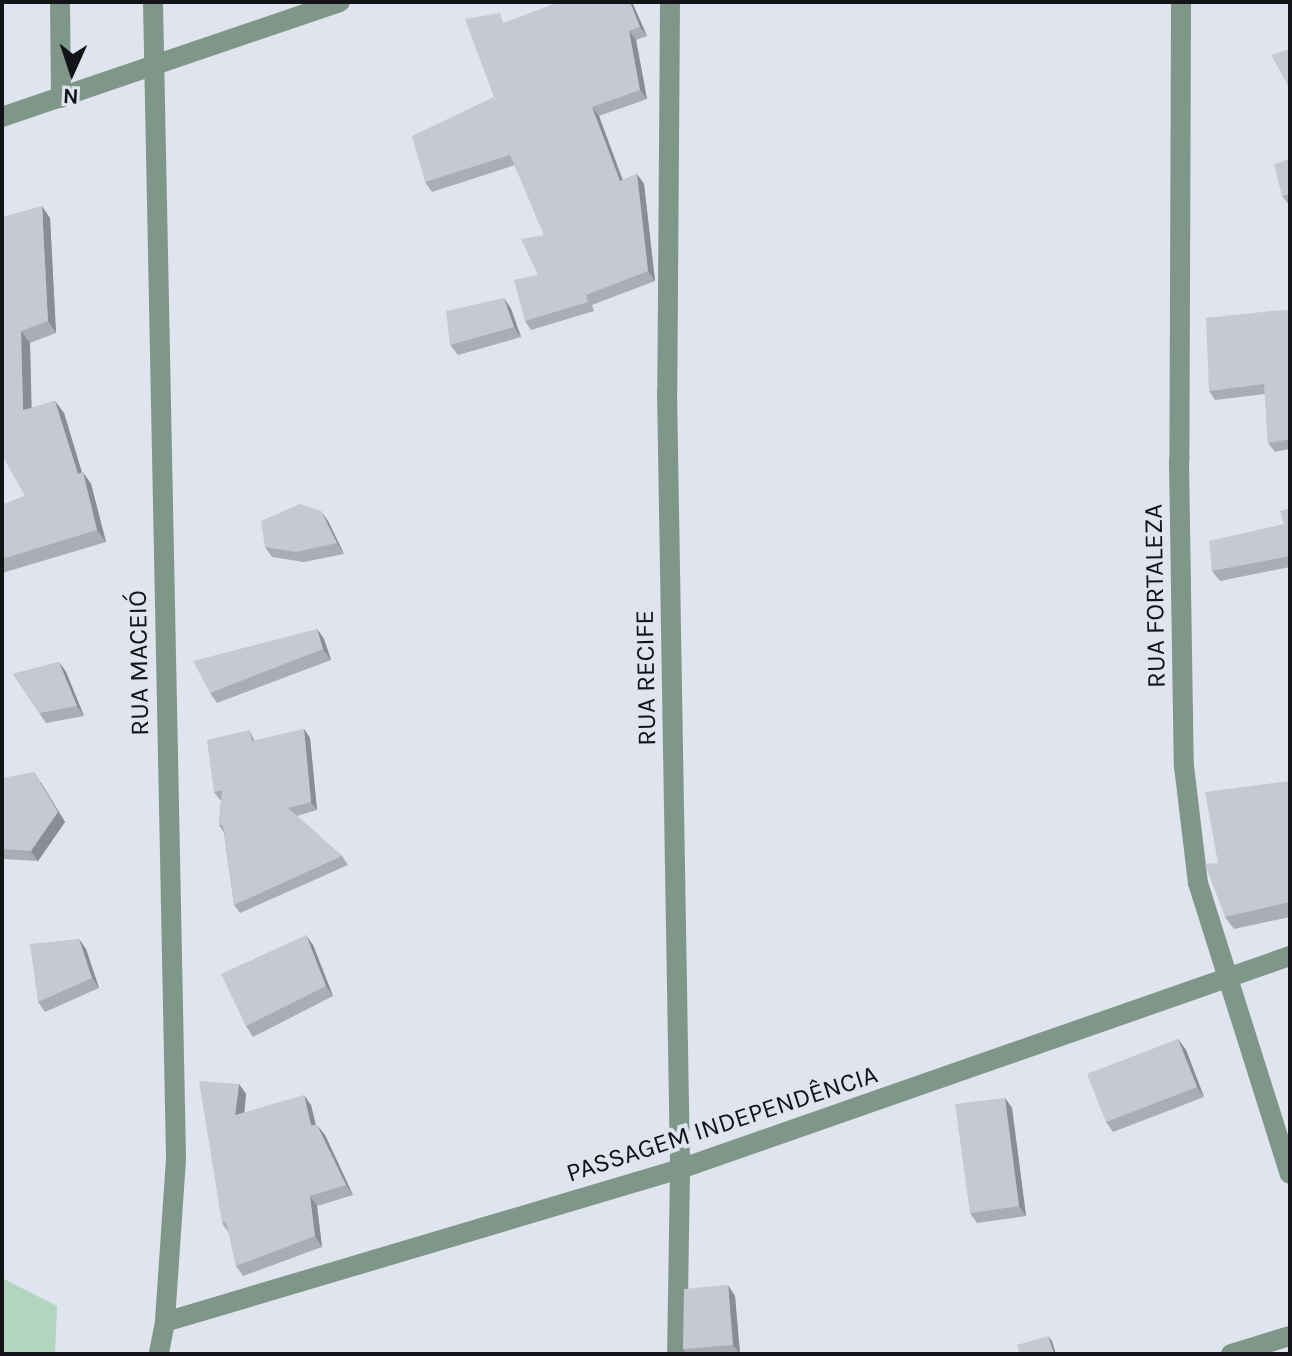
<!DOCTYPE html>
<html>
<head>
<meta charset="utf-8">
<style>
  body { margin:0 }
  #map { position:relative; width:1292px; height:1356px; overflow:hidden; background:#e0e4ef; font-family:Karla,sans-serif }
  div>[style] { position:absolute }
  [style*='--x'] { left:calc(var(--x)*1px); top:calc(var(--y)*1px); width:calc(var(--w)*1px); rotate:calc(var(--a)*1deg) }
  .green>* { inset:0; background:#b0d6be }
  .minor>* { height:20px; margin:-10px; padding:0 10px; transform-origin:10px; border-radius:10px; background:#7f9788 }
  .wall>* { inset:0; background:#aaadb6 }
  .shaded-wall>* { inset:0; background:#8b8d94 }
  .building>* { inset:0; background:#c6c9d4 }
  span { translate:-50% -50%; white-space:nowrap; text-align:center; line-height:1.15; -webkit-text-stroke:8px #e0e4ef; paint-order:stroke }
  .street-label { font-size:26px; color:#121417 }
  .frame { position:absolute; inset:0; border:4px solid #121417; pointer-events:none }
  .north { position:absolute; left:32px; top:32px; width:80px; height:80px; -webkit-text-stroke:6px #e0e4ef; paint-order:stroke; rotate:183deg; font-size:22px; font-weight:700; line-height:32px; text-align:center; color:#121417 }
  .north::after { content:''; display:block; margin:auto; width:28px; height:36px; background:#121417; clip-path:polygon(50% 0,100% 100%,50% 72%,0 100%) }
</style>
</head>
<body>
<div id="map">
  <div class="green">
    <div style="clip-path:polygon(2px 1278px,57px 1306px,55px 1354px,2px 1354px)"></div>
  </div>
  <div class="minor">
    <div style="--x:60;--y:2;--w:96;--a:89.4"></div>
    <div style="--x:153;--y:2;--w:1157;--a:88.86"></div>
    <div style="--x:176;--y:1159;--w:163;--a:93.9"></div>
    <div style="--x:165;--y:1322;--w:33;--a:101"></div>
    <div style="--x:670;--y:2;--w:388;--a:90.4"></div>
    <div style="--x:667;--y:390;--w:779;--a:89.04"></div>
    <div style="--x:680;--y:1169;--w:185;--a:90.9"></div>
    <div style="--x:1181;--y:2;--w:459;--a:90.2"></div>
    <div style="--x:1179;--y:461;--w:305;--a:89.1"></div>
    <div style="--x:1184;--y:766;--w:118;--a:83.2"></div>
    <div style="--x:1198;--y:883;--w:305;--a:72.5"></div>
    <div style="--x:2;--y:117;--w:357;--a:-18.8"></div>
    <div style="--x:165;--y:1322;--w:537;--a:-16.55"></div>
    <div style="--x:680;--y:1169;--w:646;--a:-19.25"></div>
    <div style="--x:1231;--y:1354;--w:62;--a:-17"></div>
  </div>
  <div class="wall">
    <div style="clip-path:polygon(632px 2px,647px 36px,636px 40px,647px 99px,599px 116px,623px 180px,637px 174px,644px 184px,655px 281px,592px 305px,594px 311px,531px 330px,525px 321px,538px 275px,544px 235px,515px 165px,432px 192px,425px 182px,494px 97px,506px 22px)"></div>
    <div style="clip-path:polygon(1290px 159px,1290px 206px,1282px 196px)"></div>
    <div style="clip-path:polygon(50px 218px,56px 333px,30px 343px,31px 408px,55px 401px,64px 413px,82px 473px,91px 484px,106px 542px,2px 573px,2px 505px,25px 496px,2px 281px)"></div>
    <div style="clip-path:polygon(504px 298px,511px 309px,521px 337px,458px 355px,450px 345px)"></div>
    <div style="clip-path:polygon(1290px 310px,1290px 449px,1275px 452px,1268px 443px,1265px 394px,1215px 400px,1209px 391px)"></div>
    <div style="clip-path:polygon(1290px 508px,1290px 567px,1220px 581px,1212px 571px,1284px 524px)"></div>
    <div style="clip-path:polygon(328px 521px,344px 554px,304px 562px,272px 557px,265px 547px)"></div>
    <div style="clip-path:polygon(317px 629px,324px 639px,331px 660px,217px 703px,210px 693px)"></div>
    <div style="clip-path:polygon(59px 662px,66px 672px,84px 716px,46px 723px,13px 674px)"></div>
    <div style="clip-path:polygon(304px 729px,310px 738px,317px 810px,297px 816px,342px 856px,348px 865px,240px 913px,234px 905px,224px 833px,219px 825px,221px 800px,220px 800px,214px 792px,249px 730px,255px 741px)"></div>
    <div style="clip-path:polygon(2px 778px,41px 782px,65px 822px,38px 861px,2px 859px)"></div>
    <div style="clip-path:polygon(1290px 781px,1290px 917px,1234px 929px,1225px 917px,1218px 863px)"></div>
    <div style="clip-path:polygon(79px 939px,86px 949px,99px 988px,45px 1012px,38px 1002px)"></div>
    <div style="clip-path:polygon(313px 945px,333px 996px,253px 1037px,246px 1026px)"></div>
    <div style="clip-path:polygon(1178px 1039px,1186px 1050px,1204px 1097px,1113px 1132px,1106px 1122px)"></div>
    <div style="clip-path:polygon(239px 1084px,246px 1094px,244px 1113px,311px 1105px,316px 1125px,325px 1135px,353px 1195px,317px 1206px,322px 1247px,243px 1276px,236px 1266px,229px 1233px,222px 1223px)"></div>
    <div style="clip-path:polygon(1005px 1098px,1012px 1108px,1026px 1216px,977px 1223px,970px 1213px)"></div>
    <div style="clip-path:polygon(735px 1296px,740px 1354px,686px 1354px,683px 1349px)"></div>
  </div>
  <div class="shaded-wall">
    <div style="clip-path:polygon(630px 2px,632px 2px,647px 36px,640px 27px)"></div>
    <div style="clip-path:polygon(629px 31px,636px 40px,647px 99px,640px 90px)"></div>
    <div style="clip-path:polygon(592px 107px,599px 116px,626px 190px,620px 181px)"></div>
    <div style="clip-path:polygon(637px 174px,644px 184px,655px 281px,648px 271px)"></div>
    <div style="clip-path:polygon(42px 206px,50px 218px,56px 333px,48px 321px)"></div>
    <div style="clip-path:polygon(504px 298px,511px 309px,521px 337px,514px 327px)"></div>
    <div style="clip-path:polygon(21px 331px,30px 343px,32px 422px,23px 410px)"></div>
    <div style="clip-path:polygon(55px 401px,64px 413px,86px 486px,78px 474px)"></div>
    <div style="clip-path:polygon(83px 472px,91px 484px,106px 542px,97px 530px)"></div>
    <div style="clip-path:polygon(321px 511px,328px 521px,344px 554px,337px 543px)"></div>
    <div style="clip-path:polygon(317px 629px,324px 639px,331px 660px,323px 649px)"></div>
    <div style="clip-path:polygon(59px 662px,66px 672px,84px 716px,77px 706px)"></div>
    <div style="clip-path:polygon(304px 729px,310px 738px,317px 810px,311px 802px)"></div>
    <div style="clip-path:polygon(34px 772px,65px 822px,38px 861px,31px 851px)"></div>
    <div style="clip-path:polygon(306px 935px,313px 945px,333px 996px,326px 986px)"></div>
    <div style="clip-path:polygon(79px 939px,86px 949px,99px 988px,92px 978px)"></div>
    <div style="clip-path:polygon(1178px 1039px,1186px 1050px,1204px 1097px,1197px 1087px)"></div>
    <div style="clip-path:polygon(239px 1084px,246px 1094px,243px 1126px,235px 1115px)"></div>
    <div style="clip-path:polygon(304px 1095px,311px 1105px,318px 1135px,311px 1125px)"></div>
    <div style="clip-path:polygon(1005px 1098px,1012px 1108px,1026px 1216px,1019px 1206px)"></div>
    <div style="clip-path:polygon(317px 1125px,325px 1135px,353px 1195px,346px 1185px)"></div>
    <div style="clip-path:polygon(310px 1196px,317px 1206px,322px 1247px,315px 1236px)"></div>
    <div style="clip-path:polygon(728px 1285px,735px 1296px,740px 1354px,733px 1345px)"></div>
    <div style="clip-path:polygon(1048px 1336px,1052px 1341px,1056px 1354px,1054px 1354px)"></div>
  </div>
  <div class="building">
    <div style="clip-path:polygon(559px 2px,630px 2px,640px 27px,629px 31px,640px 90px,592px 107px,620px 181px,637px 174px,648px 271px,586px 295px,588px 302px,525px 321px,514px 280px,538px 275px,521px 239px,544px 235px,510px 155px,425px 182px,412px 136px,494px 97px,465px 19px,500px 13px,503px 23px)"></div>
    <div style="clip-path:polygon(1290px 49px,1290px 89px,1271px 55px)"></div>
    <div style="clip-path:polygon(1290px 159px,1290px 194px,1282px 196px,1274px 164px)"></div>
    <div style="clip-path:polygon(42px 206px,48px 321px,21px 331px,23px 410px,55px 401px,78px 474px,83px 472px,97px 530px,2px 559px,2px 505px,25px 496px,2px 455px,2px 281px,3px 281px,2px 279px,2px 217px)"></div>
    <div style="clip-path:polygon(504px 298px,514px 327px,450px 345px,446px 311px)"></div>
    <div style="clip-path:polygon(1290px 310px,1290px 439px,1268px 443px,1264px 384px,1209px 391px,1206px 318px,1271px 311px)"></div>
    <div style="clip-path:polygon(300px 504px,321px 511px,337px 543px,296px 552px,265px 547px,261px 521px)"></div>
    <div style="clip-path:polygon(1290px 508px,1290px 556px,1212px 571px,1209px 541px,1284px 524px,1280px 511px)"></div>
    <div style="clip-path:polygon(317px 629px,323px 649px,210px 693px,193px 661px)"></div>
    <div style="clip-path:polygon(59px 662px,77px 706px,39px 713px,13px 674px)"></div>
    <div style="clip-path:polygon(304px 729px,311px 802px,288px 808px,342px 856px,234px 905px,223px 825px,219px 825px,222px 790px,214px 792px,207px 740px,249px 730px,252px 741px)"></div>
    <div style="clip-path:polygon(34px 772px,58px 812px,31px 851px,2px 849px,2px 778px)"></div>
    <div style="clip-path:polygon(1290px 781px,1290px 902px,1225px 917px,1205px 864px,1218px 863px,1205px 792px)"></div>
    <div style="clip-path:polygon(306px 935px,326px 986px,246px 1026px,221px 974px)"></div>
    <div style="clip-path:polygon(79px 939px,92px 978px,38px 1002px,30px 944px)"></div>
    <div style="clip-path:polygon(1178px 1039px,1197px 1087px,1106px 1122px,1087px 1074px)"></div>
    <div style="clip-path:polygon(199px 1081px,239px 1084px,235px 1115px,304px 1095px,311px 1125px,317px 1125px,346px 1185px,310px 1196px,315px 1236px,236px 1266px,226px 1222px,222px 1223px)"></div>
    <div style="clip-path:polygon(1005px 1098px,1019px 1206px,970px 1213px,955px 1104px)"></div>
    <div style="clip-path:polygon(728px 1285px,733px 1345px,683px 1349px,684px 1289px)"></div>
    <div style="clip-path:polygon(1048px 1336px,1054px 1354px,1020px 1354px,1017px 1345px)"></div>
  </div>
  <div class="street-label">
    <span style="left:1155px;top:596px;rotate:-91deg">RUA FORTALEZA</span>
    <span style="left:139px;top:663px;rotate:-91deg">RUA MACEIÓ</span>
    <span style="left:646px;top:678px;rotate:-91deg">RUA RECIFE</span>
    <span style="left:722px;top:1124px;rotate:-18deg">PASSAGEM INDEPENDÊNCIA</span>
  </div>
  <div class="frame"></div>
  <div class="north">N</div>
</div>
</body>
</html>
